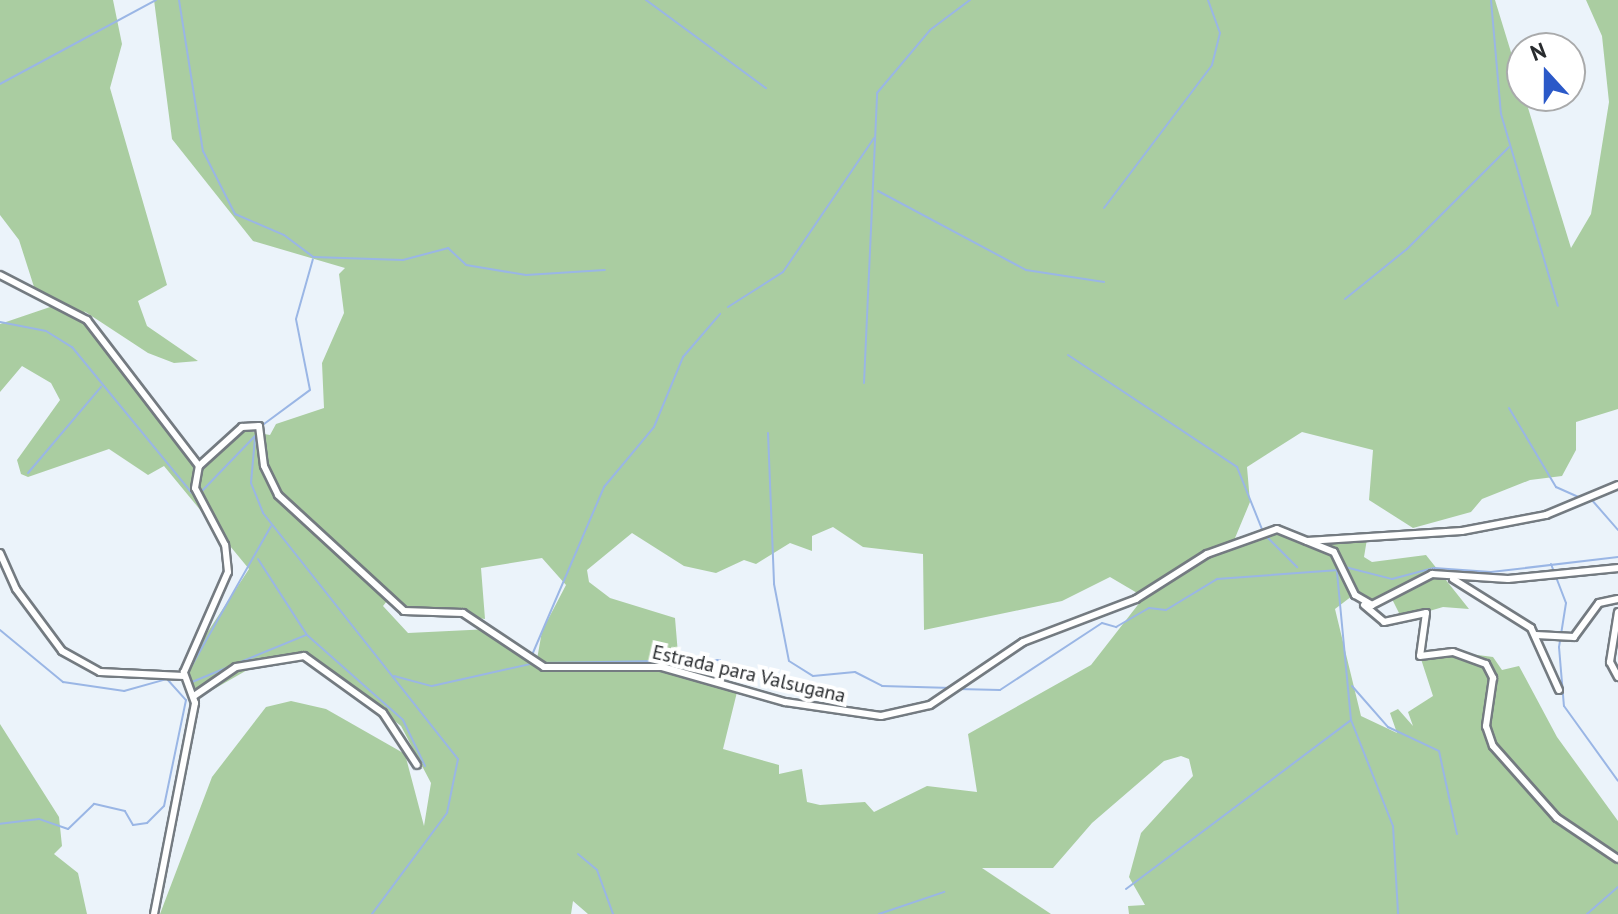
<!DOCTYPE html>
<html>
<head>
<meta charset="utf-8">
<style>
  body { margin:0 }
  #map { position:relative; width:1618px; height:914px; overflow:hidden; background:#ebf3fa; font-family:"PT Sans",sans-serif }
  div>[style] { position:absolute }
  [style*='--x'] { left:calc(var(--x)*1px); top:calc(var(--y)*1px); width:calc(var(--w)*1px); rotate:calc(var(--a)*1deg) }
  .green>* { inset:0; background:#aacda1 }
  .stream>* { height:2px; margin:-1px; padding:0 1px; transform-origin:1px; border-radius:1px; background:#9ab6e5 }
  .roads { filter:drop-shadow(2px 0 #747b81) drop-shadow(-2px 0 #747b81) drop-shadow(0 2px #747b81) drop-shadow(0 -2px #747b81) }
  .street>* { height:6px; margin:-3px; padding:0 3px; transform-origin:3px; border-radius:3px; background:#fff }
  span { translate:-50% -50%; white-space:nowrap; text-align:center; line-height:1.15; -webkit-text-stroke:8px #fff; paint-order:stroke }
  .street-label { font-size:20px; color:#282b2e }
  .north { position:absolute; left:1506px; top:32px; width:80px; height:80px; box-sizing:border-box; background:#fff; border:2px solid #a9aaab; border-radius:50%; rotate:339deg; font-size:22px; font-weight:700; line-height:32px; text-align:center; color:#282b2e }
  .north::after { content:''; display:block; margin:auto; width:28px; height:36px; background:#2b59c8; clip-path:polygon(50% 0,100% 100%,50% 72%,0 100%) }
</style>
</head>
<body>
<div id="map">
  <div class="green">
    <div style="clip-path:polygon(evenodd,0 0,113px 0,122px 44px,110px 88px,167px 285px,138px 301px,147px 326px,198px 361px,174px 363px,148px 353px,84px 311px,204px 465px,235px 429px,270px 435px,276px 424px,324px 408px,322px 363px,344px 313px,339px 274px,345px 268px,253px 241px,172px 139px,154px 0,1495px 0,1571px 248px,1591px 214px,1609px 102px,1602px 36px,1586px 0,1618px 0,1618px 409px,1576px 422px,1576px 450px,1562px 476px,1530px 480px,1482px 499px,1471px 512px,1413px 528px,1369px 500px,1373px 450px,1302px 432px,1247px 467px,1250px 502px,1235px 538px,1284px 527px,1314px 539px,1367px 539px,1364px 557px,1372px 562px,1426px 555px,1469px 609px,1443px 607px,1402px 619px,1392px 599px,1378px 604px,1352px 596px,1335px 609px,1361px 716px,1397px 733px,1390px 713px,1398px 709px,1413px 726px,1408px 712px,1433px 696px,1421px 659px,1447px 651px,1493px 657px,1502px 670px,1519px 666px,1557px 737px,1618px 821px,1618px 914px,1129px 914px,1128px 906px,1145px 905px,1129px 877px,1141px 833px,1193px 776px,1189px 759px,1181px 756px,1164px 761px,1092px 823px,1053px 868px,982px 868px,1051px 914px,588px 914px,573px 901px,571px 914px,160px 914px,212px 777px,266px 707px,291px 701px,326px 709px,405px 754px,424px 826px,431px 783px,401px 726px,312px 656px,272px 656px,207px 693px,190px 687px,184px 668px,249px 569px,164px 466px,148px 475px,109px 449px,28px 477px,21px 474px,17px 460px,60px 400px,51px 383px,22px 366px,0 392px,0 324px,53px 306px,35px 290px,19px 240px,0 215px,0 0,833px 527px,863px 547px,923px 554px,924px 630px,1062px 601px,1110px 577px,1144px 597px,1091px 665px,968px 734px,977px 792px,927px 786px,874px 812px,865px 802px,820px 805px,807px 802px,802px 769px,779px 774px,779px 765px,723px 749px,738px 688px,664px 665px,678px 654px,675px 618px,610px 598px,589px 582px,587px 570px,632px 533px,684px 566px,716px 573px,744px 560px,756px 564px,790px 543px,812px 551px,812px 536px,833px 527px,0 0,542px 558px,566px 585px,542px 631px,536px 665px,490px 629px,408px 633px,383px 606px,391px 596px,404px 608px,485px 619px,481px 568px,542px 558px)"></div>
    <div style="clip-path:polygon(0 724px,59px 817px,62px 846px,54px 854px,78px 873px,87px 914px,0 914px)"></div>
  </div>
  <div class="stream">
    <div style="--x:179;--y:0;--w:153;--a:81"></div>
    <div style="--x:203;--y:151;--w:71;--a:63.1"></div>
    <div style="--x:235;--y:214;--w:53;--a:23.2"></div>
    <div style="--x:284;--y:235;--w:36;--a:37"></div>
    <div style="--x:313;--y:257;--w:90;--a:1.9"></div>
    <div style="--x:403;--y:260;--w:47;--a:-14.9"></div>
    <div style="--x:448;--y:248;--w:25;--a:43"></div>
    <div style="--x:466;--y:265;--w:61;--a:9.5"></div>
    <div style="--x:526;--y:275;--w:79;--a:-3.6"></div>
    <div style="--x:646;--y:0;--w:149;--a:36.3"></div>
    <div style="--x:1491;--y:0;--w:114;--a:85"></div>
    <div style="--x:1501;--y:114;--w:200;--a:73.5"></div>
    <div style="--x:0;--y:84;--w:177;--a:-28.3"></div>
    <div style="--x:878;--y:191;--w:168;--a:28.1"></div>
    <div style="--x:1026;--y:270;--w:79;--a:8.7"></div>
    <div style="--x:1104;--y:208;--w:179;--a:-52.9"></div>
    <div style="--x:1212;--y:65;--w:33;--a:-76"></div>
    <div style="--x:1220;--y:33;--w:35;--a:-110"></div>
    <div style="--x:1345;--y:299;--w:80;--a:-38.9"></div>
    <div style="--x:1407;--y:249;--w:144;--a:-45"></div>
    <div style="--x:728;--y:307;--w:65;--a:-32.5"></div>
    <div style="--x:783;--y:272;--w:162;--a:-55.8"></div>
    <div style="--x:0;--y:322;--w:47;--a:11.1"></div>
    <div style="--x:46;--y:331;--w:31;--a:32"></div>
    <div style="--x:72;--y:347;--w:189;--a:50.6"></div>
    <div style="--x:1068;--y:355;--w:203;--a:33.5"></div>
    <div style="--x:1237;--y:467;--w:72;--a:68.1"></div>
    <div style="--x:1264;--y:534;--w:47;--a:45"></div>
    <div style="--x:864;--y:383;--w:290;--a:-87.4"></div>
    <div style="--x:877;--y:93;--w:82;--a:-49.9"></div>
    <div style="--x:930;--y:30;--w:50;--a:-36.9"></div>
    <div style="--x:1509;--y:408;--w:92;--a:59.3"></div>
    <div style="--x:1556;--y:487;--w:27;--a:24"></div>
    <div style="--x:264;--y:424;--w:57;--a:-36.5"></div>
    <div style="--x:310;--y:390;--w:72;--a:-101.2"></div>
    <div style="--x:296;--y:319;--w:62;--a:-74.2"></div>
    <div style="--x:768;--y:433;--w:151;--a:87.7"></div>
    <div style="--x:774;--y:584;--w:78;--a:79"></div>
    <div style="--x:789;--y:661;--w:28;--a:32"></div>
    <div style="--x:813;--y:676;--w:42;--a:-5.4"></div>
    <div style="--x:855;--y:672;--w:30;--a:27"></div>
    <div style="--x:882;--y:686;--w:70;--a:1.6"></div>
    <div style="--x:255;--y:438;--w:45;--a:95.1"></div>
    <div style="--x:251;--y:483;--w:32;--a:68"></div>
    <div style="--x:263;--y:513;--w:314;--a:51.6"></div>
    <div style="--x:458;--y:759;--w:55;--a:101.5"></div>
    <div style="--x:447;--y:813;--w:126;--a:126.6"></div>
    <div style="--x:28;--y:473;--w:113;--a:-49.7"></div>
    <div style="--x:201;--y:492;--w:82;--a:-46"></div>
    <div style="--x:1591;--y:499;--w:41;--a:48.9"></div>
    <div style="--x:258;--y:559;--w:90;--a:57.2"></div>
    <div style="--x:307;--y:635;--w:128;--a:41.5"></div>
    <div style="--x:403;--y:720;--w:51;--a:64.4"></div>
    <div style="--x:1551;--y:564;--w:42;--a:69"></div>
    <div style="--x:1566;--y:603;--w:45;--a:99"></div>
    <div style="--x:1559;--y:647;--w:59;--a:85.2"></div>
    <div style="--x:1564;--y:706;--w:92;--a:54.2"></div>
    <div style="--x:1345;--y:567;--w:49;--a:14.3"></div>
    <div style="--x:1392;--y:579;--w:43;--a:-14.7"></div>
    <div style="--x:1434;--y:568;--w:57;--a:4"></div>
    <div style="--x:1491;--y:572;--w:128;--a:-6.7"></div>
    <div style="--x:1337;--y:572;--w:149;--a:84.6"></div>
    <div style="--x:1351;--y:720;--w:114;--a:68.4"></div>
    <div style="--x:1393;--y:826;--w:88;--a:86.7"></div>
    <div style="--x:0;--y:630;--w:82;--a:39.5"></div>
    <div style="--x:63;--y:682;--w:62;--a:8.4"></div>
    <div style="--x:124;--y:691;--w:45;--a:-15.6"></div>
    <div style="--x:167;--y:679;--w:28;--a:48"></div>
    <div style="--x:186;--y:700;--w:108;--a:101.7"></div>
    <div style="--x:164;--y:806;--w:24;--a:135"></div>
    <div style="--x:147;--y:823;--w:14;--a:172"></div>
    <div style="--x:133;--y:825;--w:16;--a:-120"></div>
    <div style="--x:125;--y:811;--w:32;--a:-167"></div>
    <div style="--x:94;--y:804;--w:36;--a:136"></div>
    <div style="--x:68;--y:829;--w:31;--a:-161"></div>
    <div style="--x:39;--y:819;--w:39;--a:173"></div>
    <div style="--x:532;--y:655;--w:183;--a:-66.8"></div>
    <div style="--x:604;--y:487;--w:78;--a:-50.2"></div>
    <div style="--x:654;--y:427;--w:76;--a:-67.5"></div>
    <div style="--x:683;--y:357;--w:57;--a:-49.3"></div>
    <div style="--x:541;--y:663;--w:179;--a:-1"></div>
    <div style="--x:187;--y:674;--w:170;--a:-60.4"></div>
    <div style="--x:394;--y:676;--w:39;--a:15"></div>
    <div style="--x:432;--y:686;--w:106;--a:-12.6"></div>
    <div style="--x:192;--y:682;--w:123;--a:-22.4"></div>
    <div style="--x:1352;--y:686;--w:55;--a:48.7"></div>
    <div style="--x:1388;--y:727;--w:56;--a:25.2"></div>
    <div style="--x:1439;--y:751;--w:85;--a:77.8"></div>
    <div style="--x:958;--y:689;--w:42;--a:1.4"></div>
    <div style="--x:1000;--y:690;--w:122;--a:-33.3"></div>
    <div style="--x:1102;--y:623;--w:15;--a:16"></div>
    <div style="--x:1116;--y:627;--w:38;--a:-30"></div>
    <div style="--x:1149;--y:608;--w:17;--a:7"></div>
    <div style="--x:1166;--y:610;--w:60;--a:-31.3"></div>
    <div style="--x:1217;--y:579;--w:122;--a:-4.2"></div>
    <div style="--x:578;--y:854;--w:25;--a:40"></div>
    <div style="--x:597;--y:870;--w:47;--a:70"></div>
    <div style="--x:1126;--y:889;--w:280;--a:-36.9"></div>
    <div style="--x:879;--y:914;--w:69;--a:-18.7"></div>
    <div style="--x:1587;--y:914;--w:41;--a:-41.1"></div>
  </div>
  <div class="roads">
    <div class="street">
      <div style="--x:0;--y:275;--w:98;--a:27.3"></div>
      <div style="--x:87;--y:320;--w:184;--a:52.5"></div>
      <div style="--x:199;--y:466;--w:58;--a:-42.2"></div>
      <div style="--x:242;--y:427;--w:17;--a:-3"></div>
      <div style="--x:259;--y:426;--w:40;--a:82.9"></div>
      <div style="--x:264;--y:466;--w:32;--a:64"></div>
      <div style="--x:278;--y:495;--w:171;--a:42.6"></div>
      <div style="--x:404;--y:611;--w:59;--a:1.9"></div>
      <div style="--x:463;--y:613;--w:97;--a:33.7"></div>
      <div style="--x:544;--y:667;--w:118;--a:0"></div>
      <div style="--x:662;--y:667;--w:128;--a:15.9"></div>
      <div style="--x:785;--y:702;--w:97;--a:8.3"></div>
      <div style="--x:881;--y:716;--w:50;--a:-12.7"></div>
      <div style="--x:930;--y:705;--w:112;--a:-34.1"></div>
      <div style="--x:1023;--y:642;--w:121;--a:-20.8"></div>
      <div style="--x:1136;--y:599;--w:84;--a:-32.4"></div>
      <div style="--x:1207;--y:554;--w:74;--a:-19.7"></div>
      <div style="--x:1277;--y:529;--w:61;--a:22"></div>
      <div style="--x:1334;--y:552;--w:48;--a:64"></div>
      <div style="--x:1355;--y:595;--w:20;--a:30"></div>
      <div style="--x:1372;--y:605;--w:68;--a:-27.3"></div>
      <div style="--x:1432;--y:574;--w:76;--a:3.8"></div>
      <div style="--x:1508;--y:579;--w:111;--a:-5.7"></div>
      <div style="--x:1307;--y:541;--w:155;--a:-3.7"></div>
      <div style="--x:1462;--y:531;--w:86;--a:-10.8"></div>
      <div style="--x:1546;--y:515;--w:78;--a:-22.6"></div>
      <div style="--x:0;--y:553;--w:39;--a:66"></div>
      <div style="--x:16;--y:589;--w:77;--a:53.4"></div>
      <div style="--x:62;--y:651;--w:43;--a:28.9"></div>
      <div style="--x:100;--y:672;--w:84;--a:2.7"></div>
      <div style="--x:1453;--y:579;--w:92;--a:32.1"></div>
      <div style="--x:1531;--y:628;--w:68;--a:65.7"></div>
      <div style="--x:1364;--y:605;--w:26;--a:40"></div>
      <div style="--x:1384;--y:622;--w:43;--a:-12.1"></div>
      <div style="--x:1426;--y:613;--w:43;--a:97.9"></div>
      <div style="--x:1420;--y:656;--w:33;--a:-7"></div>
      <div style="--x:1453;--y:652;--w:35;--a:20"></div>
      <div style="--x:1486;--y:664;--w:16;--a:63"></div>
      <div style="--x:1493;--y:678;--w:49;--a:98.3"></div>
      <div style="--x:1486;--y:726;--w:21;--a:71"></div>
      <div style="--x:1493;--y:746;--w:96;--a:48.4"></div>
      <div style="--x:1557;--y:818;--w:73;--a:33.9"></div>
      <div style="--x:1618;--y:612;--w:51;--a:99.1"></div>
      <div style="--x:1610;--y:662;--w:17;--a:62"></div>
      <div style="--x:1536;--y:635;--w:38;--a:3"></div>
      <div style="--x:1574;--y:637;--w:42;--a:-53.7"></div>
      <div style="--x:1599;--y:603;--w:19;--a:-12"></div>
      <div style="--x:194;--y:696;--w:51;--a:-34.6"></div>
      <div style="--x:236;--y:667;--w:69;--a:-9.2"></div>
      <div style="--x:304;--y:656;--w:97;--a:35.8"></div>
      <div style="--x:383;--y:713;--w:62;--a:56.8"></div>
      <div style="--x:154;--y:914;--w:215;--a:-79"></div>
      <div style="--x:195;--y:703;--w:33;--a:-110"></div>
      <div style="--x:184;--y:672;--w:109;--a:-66.3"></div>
      <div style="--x:228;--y:572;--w:27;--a:-96"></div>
      <div style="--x:225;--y:545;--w:64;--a:-117.8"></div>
      <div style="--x:195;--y:488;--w:22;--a:-80"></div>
    </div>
  </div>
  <div class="street-label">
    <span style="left:749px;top:674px;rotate:13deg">Estrada para Valsugana</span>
  </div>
  <div class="north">N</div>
</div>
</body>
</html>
